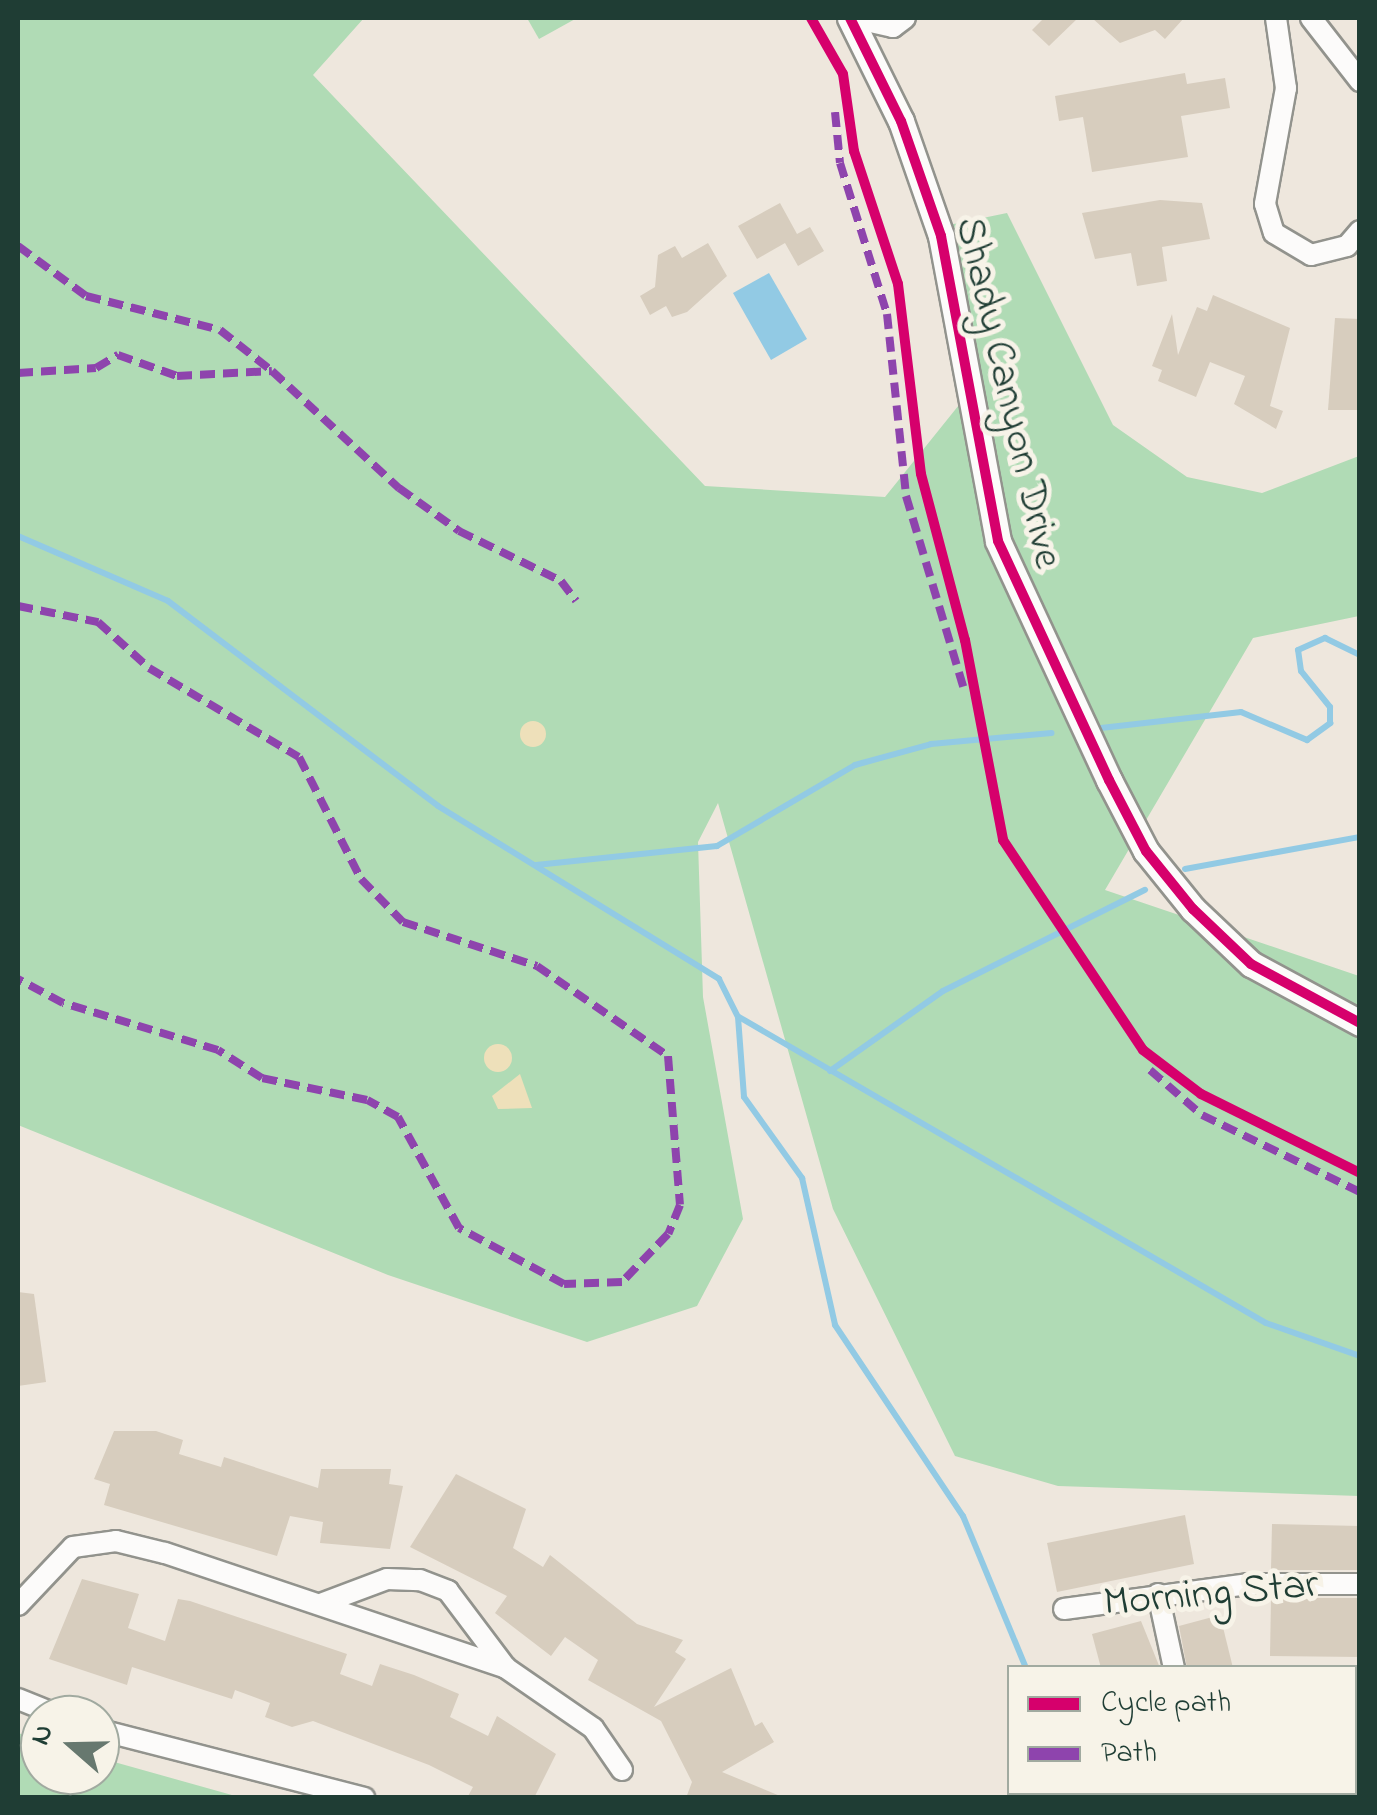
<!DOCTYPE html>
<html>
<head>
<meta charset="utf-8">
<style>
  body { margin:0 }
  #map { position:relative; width:1377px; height:1815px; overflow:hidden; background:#eee7dd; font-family:"Indie Flower",sans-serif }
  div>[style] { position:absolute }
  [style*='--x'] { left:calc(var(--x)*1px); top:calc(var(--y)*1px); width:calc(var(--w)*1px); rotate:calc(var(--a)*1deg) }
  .green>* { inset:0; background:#b0dbb5 }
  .sand>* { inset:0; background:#eee0ba }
  .round { border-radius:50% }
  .water>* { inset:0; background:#92cae4 }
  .stream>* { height:6px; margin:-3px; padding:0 3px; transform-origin:3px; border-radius:3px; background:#92cae4 }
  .building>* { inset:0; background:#d7cdbe }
  .roads { filter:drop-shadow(2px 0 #92938d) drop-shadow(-2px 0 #92938d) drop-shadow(0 2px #92938d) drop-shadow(0 -2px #92938d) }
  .minor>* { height:20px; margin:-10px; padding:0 10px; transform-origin:10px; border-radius:10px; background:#fcfbfa }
  .tertiary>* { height:25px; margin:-12.5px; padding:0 12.5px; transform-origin:12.5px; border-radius:12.5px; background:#fcfbfa }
  .quiet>* { height:8px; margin-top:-4px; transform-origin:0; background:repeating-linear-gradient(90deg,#8e44ad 0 15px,transparent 0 23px) }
  .cycleway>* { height:10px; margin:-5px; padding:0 5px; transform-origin:5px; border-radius:5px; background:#d6006c }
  span { translate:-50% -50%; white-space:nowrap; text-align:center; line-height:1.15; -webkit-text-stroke:10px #f7f3e8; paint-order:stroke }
  .street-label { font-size:42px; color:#1f3d34 }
  .frame { position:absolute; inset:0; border:20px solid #1f3d34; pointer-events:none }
  .legend { position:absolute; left:1007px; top:1665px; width:350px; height:130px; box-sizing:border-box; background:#f7f3e8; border:2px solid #a1aaa0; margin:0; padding:12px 18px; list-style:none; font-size:30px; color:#1f3d34 }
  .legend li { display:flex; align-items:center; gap:20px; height:50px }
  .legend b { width:50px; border:2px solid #a1aaa0 }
  .north { position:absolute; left:20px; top:1695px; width:100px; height:100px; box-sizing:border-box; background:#f7f3e8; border:2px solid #a1aaa0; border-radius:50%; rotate:290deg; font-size:28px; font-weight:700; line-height:40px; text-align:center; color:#1f3d34 }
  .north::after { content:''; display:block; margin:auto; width:35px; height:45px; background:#67786f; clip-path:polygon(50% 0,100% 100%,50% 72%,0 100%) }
</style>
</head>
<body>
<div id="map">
  <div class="green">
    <div style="clip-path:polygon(18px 18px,364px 18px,313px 75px,705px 486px,885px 497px,967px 395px,939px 227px,1007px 213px,1113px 425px,1187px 477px,1262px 493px,1359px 456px,1359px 616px,1253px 638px,1105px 890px,1359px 976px,1359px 1496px,1058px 1486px,955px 1456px,833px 1209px,718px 803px,698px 842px,703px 997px,743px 1219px,697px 1306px,587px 1342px,388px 1275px,18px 1125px)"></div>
    <div style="clip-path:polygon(527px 18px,577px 18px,539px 39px)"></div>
    <div style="clip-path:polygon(18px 1733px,40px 1740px,40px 1775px,100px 1775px,100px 1758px,239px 1797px,18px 1797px)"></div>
  </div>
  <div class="sand">
    <div class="round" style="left:520px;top:721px;width:26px;height:26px"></div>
    <div class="round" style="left:484px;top:1044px;width:28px;height:28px"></div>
    <div style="clip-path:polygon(520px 1074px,532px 1108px,498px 1109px,492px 1096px)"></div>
  </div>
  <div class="water">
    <div style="clip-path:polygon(769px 273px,807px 339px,771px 360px,733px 293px)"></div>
  </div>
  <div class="stream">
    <div style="--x:18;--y:536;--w:163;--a:23.4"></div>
    <div style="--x:168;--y:601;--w:339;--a:37.2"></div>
    <div style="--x:438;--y:806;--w:330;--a:31.6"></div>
    <div style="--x:719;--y:979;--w:42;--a:63.4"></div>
    <div style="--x:738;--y:1017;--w:80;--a:85.7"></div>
    <div style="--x:744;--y:1097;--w:100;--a:54.4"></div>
    <div style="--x:802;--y:1178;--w:151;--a:77.3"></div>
    <div style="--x:835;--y:1325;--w:230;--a:56.2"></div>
    <div style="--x:963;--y:1516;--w:165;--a:67.5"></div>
    <div style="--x:1101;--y:728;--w:141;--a:-6.5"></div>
    <div style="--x:1241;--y:712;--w:72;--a:23"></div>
    <div style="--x:1307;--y:740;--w:29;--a:-36"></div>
    <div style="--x:1330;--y:723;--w:16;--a:-90"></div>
    <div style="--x:1330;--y:707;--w:46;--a:-128.9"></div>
    <div style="--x:1301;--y:671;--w:21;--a:-98"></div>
    <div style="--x:1298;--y:650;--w:30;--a:-24"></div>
    <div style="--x:1325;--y:638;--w:39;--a:26"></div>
    <div style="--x:536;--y:865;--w:182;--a:-6"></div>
    <div style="--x:717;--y:846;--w:160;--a:-30.4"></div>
    <div style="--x:855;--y:765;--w:79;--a:-15.4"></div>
    <div style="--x:931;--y:744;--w:121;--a:-5.2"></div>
    <div style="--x:1185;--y:869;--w:178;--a:-10.4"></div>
    <div style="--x:739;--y:1017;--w:609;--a:30.14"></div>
    <div style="--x:1266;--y:1323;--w:100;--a:19.3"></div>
    <div style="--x:830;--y:1071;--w:138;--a:-35.3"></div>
    <div style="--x:943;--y:991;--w:226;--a:-26.6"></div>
    <div style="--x:1060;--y:1792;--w:6;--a:81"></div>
  </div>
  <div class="building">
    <div style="clip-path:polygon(1044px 18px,1078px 18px,1049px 46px,1032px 30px)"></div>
    <div style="clip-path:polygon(1092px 18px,1184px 18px,1165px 39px,1155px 30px,1120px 43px)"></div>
    <div style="clip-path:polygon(1185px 73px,1187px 84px,1225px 78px,1230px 108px,1181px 116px,1188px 157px,1092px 172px,1083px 117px,1059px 121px,1055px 96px)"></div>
    <div style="clip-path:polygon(1160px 200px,1202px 203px,1210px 239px,1162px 247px,1167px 281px,1137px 286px,1131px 253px,1095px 259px,1082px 213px)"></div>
    <div style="clip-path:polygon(780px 203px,797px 234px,810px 227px,824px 251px,798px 266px,785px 243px,757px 259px,738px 226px)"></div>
    <div style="clip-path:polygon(708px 243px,727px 276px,687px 312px,672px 317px,666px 306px,650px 315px,640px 296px,655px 287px,658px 255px,675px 246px,682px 258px)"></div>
    <div style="clip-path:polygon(1213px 295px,1290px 328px,1270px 406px,1283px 411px,1276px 429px,1234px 404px,1245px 376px,1210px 362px,1196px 397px,1158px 381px,1162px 370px,1152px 366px,1172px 314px,1178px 355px,1197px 307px,1207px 311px)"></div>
    <div style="clip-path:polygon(1335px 318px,1360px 319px,1357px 410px,1328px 410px)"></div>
    <div style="clip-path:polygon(18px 1292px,34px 1294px,46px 1382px,18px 1386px)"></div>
    <div style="clip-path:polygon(114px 1431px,156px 1431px,183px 1440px,179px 1454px,221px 1467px,224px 1457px,318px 1488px,321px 1469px,391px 1469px,389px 1484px,403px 1486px,390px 1549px,320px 1543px,323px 1522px,290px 1516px,277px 1556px,104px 1505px,110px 1484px,94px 1479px)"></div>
    <div style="clip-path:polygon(456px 1474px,526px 1509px,513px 1548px,543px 1567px,550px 1555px,637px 1624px,683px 1640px,675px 1652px,686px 1659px,654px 1707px,731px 1668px,755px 1726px,762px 1722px,774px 1742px,722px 1772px,785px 1798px,686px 1798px,692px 1782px,661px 1721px,588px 1680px,598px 1660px,565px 1637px,551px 1656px,495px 1613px,507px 1596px,410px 1547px)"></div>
    <div style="clip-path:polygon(1185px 1515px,1194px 1564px,1057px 1592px,1047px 1543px)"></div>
    <div style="clip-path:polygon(1272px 1524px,1360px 1526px,1360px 1570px,1271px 1570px)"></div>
    <div style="clip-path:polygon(82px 1579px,139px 1594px,128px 1628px,165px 1641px,178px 1599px,190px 1601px,347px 1654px,340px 1674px,372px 1686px,380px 1664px,414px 1675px,459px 1694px,450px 1717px,488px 1736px,497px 1716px,556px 1754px,534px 1798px,467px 1798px,473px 1787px,429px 1765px,313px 1721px,292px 1727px,265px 1717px,270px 1703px,235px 1690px,232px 1699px,132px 1667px,127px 1685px,49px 1659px)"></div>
    <div style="clip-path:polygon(1271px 1598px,1360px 1598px,1360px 1657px,1270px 1656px)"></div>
    <div style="clip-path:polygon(1220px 1615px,1233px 1668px,1187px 1668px,1179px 1626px)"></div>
    <div style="clip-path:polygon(1141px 1621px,1160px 1668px,1101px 1668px,1092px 1634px)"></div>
  </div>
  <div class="roads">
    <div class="minor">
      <div style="--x:853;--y:18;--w:41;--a:12.7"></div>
      <div style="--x:893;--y:27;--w:15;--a:-37"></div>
      <div style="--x:1276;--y:18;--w:71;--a:81.9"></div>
      <div style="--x:1286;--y:88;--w:118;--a:100.3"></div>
      <div style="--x:1265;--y:204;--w:30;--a:73"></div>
      <div style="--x:1274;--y:233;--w:43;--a:30.7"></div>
      <div style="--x:1311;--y:255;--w:37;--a:-14"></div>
      <div style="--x:1347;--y:246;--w:20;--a:-49"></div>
      <div style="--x:1311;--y:18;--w:80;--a:52.1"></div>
      <div style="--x:1158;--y:1594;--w:76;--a:77.8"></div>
      <div style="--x:323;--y:1603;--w:68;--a:-20.6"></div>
      <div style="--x:387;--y:1579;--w:33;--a:2"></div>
      <div style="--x:420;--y:1580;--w:30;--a:21"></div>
      <div style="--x:448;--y:1591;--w:96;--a:53"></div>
      <div style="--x:18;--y:1605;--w:80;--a:-46.5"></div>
      <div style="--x:73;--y:1547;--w:43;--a:-7.9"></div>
      <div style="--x:116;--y:1541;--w:50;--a:13.8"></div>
      <div style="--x:165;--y:1553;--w:360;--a:18.6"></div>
      <div style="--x:506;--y:1668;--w:106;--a:34.6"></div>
      <div style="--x:593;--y:1728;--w:51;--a:55.4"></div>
      <div style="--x:1064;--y:1609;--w:187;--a:-7.7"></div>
      <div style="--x:1249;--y:1584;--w:111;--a:0"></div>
      <div style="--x:18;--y:1699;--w:43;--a:21.8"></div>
      <div style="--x:100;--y:1730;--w:273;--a:14.4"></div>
      <div style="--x:1201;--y:1792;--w:6;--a:81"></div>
    </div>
    <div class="tertiary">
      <div style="--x:850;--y:18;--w:115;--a:63.7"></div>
      <div style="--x:901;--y:121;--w:122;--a:70.8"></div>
      <div style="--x:941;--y:236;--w:310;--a:79.4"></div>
      <div style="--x:998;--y:541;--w:264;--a:65.1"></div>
      <div style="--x:1109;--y:780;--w:80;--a:62.5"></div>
      <div style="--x:1146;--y:851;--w:75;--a:51"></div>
      <div style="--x:1193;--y:909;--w:80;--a:43.5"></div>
      <div style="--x:1251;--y:964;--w:124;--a:28.4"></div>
    </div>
  </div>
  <div class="quiet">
    <div style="--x:835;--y:112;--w:51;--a:84.4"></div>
    <div style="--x:840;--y:163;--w:158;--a:72.7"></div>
    <div style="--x:887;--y:314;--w:183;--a:84"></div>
    <div style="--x:906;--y:496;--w:202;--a:73.3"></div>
    <div style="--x:18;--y:246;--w:84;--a:36.3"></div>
    <div style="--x:86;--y:296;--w:138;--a:14.2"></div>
    <div style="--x:220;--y:330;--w:66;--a:38.3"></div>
    <div style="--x:18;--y:373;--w:78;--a:-3.7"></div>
    <div style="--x:96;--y:368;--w:26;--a:-31"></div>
    <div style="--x:118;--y:355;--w:63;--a:19.6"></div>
    <div style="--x:177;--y:376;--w:95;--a:-3"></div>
    <div style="--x:272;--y:371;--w:173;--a:42.7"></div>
    <div style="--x:399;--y:488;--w:74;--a:35.6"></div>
    <div style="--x:459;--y:531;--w:114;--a:26.1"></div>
    <div style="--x:561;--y:581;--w:25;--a:53"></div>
    <div style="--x:18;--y:606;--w:82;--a:11.3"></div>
    <div style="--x:98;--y:622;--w:69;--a:42"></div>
    <div style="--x:149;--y:668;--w:174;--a:30.7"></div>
    <div style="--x:299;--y:757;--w:137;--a:63.1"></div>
    <div style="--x:361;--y:879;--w:60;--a:45.7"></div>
    <div style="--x:403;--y:922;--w:141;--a:18.2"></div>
    <div style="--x:537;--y:966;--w:159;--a:34.5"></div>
    <div style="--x:668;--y:1056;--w:149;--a:85.4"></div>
    <div style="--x:680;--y:1205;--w:31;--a:112"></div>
    <div style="--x:668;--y:1234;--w:66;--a:133.8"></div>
    <div style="--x:622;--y:1282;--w:58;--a:178"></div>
    <div style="--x:564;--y:1284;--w:119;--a:-151.9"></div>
    <div style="--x:459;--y:1228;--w:127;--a:-118.8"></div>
    <div style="--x:398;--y:1117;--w:35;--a:-151"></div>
    <div style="--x:367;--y:1100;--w:107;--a:-168.2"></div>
    <div style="--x:262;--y:1078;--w:52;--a:-147.5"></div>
    <div style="--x:218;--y:1050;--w:162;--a:-163.1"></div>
    <div style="--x:63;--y:1003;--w:51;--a:-151.9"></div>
    <div style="--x:1150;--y:1070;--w:69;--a:40.9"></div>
    <div style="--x:1202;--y:1115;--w:176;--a:26"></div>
  </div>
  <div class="cycleway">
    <div style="--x:811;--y:18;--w:64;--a:60.3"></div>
    <div style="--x:843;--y:74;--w:78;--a:81.9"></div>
    <div style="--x:854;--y:151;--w:140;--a:71.7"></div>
    <div style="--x:898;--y:284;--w:191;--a:83.1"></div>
    <div style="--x:921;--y:474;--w:172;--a:75.2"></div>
    <div style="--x:965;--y:640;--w:204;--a:79.2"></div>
    <div style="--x:1003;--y:840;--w:252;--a:56.3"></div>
    <div style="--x:1143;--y:1050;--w:73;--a:37.2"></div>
    <div style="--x:1201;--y:1094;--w:178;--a:26.4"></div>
    <div style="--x:850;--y:18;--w:115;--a:63.7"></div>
    <div style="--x:901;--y:121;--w:122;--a:70.8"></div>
    <div style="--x:941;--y:236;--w:310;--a:79.4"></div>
    <div style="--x:998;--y:541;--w:264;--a:65.1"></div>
    <div style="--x:1109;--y:780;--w:80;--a:62.5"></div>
    <div style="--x:1146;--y:851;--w:75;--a:51"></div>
    <div style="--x:1193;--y:909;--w:80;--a:43.5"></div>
    <div style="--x:1251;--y:964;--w:124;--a:28.4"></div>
  </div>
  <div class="street-label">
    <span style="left:1007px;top:393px;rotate:77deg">Shady Canyon Drive</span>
    <span style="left:1211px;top:1595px;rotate:-5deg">Morning Star</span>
  </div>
  <div class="frame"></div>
  <ul class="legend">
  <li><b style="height:12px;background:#d6006c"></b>Cycle path</li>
  <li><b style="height:12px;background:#8e44ad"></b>Path</li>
  </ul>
  <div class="north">N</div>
</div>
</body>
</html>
